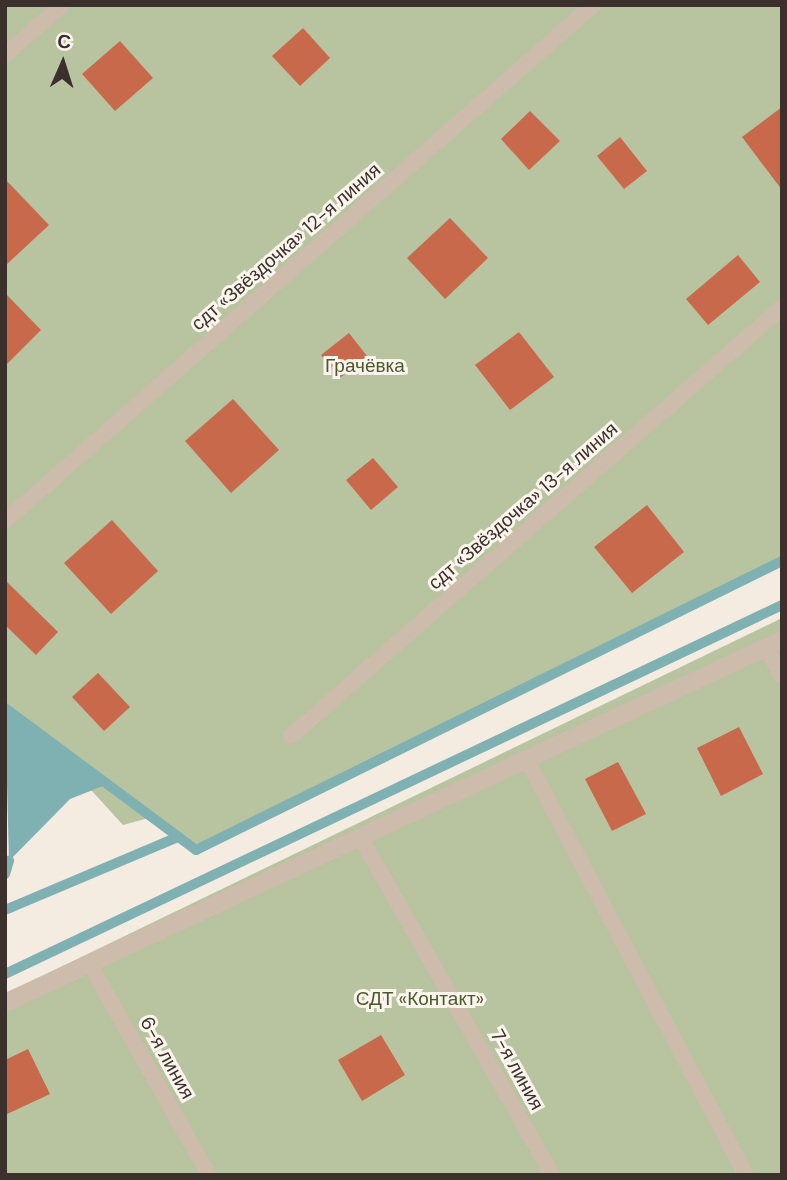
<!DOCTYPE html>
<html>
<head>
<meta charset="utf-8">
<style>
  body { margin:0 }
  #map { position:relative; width:787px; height:1180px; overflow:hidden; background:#f4ebe1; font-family:"DM Sans",sans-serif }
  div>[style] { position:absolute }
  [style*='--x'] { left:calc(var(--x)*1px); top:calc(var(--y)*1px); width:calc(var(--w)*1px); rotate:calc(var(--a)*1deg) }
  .green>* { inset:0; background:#b8c4a0 }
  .water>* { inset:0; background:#7fb0b2 }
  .stream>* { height:10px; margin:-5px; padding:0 5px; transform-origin:5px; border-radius:5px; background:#7fb0b2 }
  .building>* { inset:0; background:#c8694b }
  .lane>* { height:16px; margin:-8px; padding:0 8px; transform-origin:8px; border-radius:8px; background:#cdbbac }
  .street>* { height:18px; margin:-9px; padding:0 9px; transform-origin:9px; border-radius:9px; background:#cdbbac }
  span { translate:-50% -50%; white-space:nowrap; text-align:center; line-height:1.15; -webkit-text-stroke:6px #fbf5ee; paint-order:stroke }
  .street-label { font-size:19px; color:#3b302b }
  .park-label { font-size:19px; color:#4a5a2e }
  .frame { position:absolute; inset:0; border:7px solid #3b302b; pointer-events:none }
  .north { position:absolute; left:28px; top:28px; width:70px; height:70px; -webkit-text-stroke:5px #fbf5ee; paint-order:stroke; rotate:3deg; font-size:19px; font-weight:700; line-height:28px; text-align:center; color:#3b302b }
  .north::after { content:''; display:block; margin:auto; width:24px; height:32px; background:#3b302b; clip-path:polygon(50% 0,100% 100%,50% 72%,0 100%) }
</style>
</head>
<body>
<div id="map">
  <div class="green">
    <div style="clip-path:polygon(5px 5px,782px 5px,782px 561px,196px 850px,152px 817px,123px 825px,41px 735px,5px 708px)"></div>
    <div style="clip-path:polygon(782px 618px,782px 1175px,5px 1175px,5px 994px)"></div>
  </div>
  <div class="water">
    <div style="clip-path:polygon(5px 708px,108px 784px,70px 799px,9px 861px)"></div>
  </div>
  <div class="stream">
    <div style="--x:5;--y:708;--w:238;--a:36.6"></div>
    <div style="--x:196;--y:850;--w:653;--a:-26.25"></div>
    <div style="--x:5;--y:874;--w:14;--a:-73"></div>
    <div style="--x:5;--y:910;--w:188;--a:-22.9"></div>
    <div style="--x:5;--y:974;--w:860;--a:-25.4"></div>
  </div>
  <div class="building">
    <div style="clip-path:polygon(303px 28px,330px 58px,300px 86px,272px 56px)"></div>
    <div style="clip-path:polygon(120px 41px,153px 78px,115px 111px,82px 74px)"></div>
    <div style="clip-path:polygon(782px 107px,782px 190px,742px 137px)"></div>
    <div style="clip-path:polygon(530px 111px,560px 141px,529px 170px,501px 139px)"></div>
    <div style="clip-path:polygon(620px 137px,647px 171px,624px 189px,597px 156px)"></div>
    <div style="clip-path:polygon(5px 179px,49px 225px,5px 266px)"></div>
    <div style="clip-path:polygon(450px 218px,488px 258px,445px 299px,407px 258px)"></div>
    <div style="clip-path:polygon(738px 255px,760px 282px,708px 325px,686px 299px)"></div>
    <div style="clip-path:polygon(5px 293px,41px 330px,5px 366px)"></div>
    <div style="clip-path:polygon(519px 332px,554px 377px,510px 410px,475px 365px)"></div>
    <div style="clip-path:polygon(349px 333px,367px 356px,340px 378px,321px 355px)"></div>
    <div style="clip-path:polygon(233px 399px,279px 450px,231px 493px,185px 441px)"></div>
    <div style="clip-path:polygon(373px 458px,398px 487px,371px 510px,346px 480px)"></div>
    <div style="clip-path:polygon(647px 505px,684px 552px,632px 593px,594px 547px)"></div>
    <div style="clip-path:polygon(112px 520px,158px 571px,111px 614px,64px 563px)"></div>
    <div style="clip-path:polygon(5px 580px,58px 632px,36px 655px,5px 625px)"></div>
    <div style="clip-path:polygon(98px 673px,130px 707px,104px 731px,72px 697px)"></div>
    <div style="clip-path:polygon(739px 727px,763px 774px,721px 796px,697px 748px)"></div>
    <div style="clip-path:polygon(618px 762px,646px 814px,612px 831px,585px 779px)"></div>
    <div style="clip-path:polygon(381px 1035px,405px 1075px,362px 1101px,338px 1060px)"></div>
    <div style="clip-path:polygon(28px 1049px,50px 1094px,5px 1115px,5px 1060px)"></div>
  </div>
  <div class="lane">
    <div style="--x:5;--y:55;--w:76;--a:-41.3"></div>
    <div style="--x:5;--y:521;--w:782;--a:-41.27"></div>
    <div style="--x:766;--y:648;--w:33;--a:61"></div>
    <div style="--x:291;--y:736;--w:652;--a:-41.14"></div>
    <div style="--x:528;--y:762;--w:467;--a:62.2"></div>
    <div style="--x:362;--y:840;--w:385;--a:60.4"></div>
    <div style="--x:89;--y:963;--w:244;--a:60.5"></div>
  </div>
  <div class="street">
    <div style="--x:5;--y:1003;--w:858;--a:-25.04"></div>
  </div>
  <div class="street-label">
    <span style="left:286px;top:247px;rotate:-41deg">сдт «Звёздочка» 12-я линия</span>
    <span style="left:523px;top:506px;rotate:-41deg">сдт «Звёздочка» 13-я линия</span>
    <span style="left:167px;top:1058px;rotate:61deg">6-я линия</span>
    <span style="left:517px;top:1070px;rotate:61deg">7-я линия</span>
  </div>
  <div class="park-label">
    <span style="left:365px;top:366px">Грачёвка</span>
    <span style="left:420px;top:999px">СДТ «Контакт»</span>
  </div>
  <div class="frame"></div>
  <div class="north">С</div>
</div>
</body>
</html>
